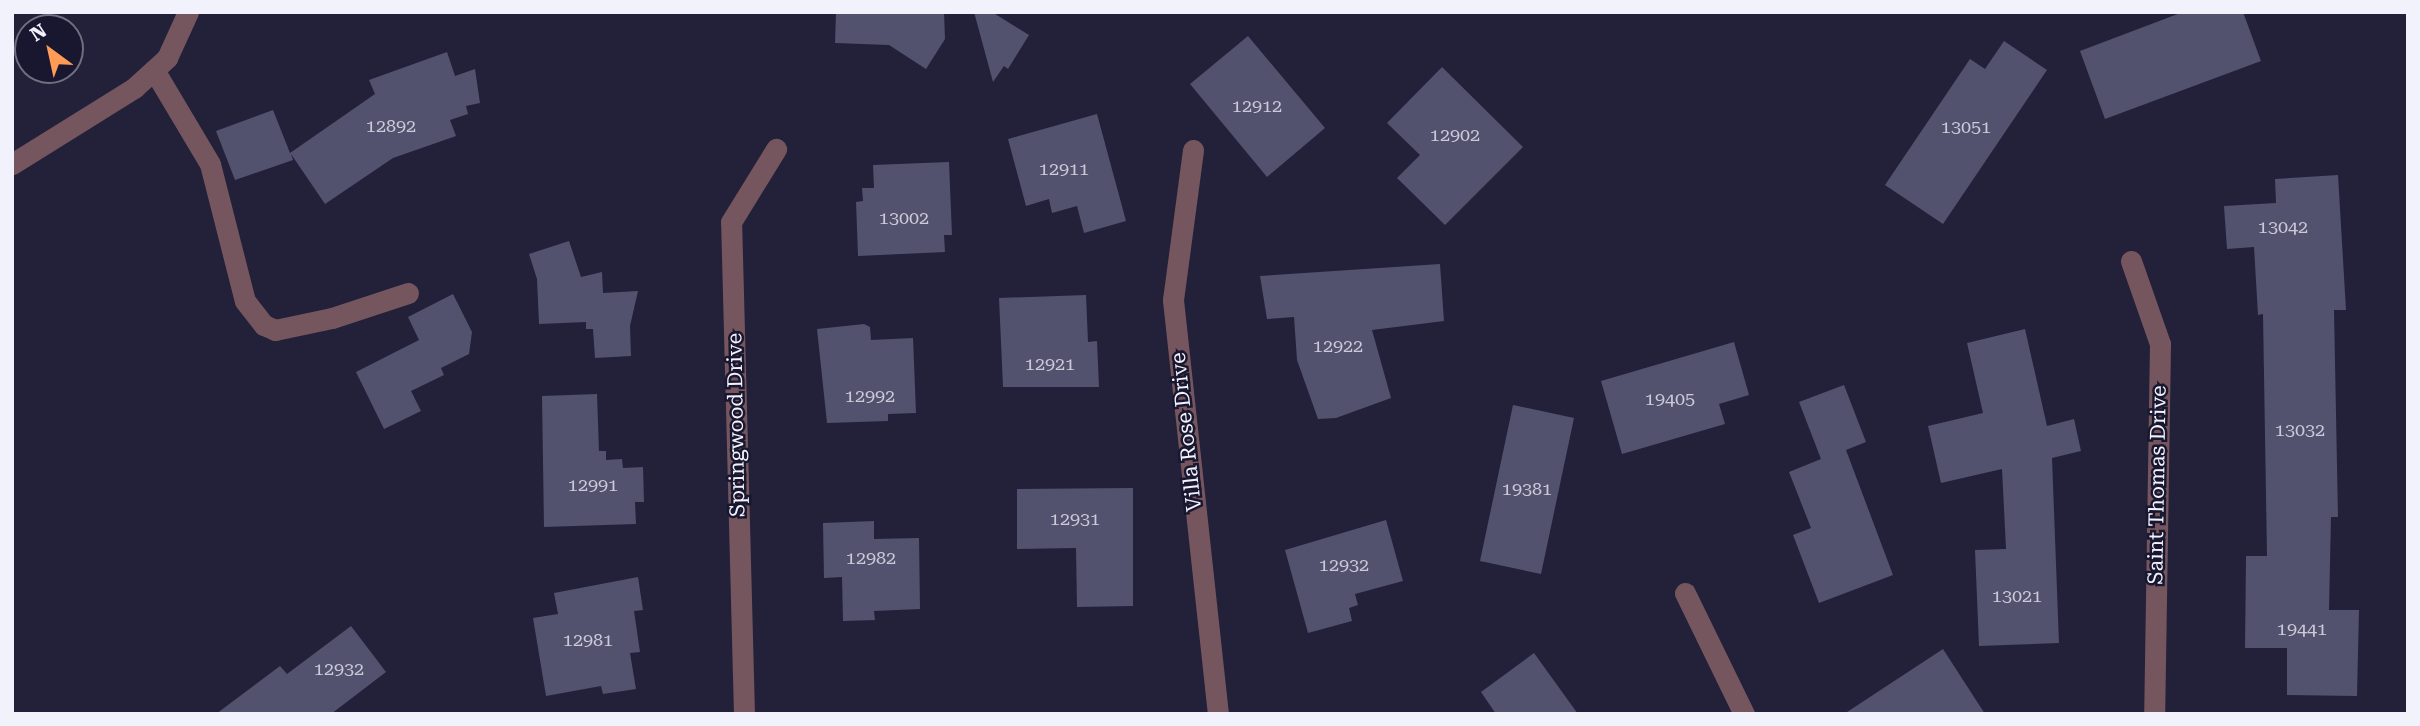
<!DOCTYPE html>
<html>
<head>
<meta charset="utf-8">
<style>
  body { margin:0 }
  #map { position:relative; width:2420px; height:726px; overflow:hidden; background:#222139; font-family:"Roboto Serif",serif }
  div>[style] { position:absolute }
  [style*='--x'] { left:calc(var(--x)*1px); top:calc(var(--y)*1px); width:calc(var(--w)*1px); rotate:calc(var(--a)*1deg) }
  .building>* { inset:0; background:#53526e }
  .minor>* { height:21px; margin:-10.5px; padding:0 10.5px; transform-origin:10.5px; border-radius:10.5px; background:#76565e }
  span { translate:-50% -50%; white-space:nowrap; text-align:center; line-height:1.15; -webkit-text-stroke:5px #19172f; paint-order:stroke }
  .number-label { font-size:18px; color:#cacad9 }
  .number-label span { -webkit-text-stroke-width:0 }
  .street-label { font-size:21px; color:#f2f2fd }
  .frame { position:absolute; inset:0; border:14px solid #f2f2fd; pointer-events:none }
  .north { position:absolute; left:14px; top:14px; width:70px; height:70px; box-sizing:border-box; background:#19172f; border:2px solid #706f81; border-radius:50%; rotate:327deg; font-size:19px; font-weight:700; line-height:28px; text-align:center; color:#f2f2fd }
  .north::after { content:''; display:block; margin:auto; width:24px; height:32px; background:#fe9c57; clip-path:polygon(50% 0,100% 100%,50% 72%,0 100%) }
</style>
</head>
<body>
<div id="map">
  <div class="building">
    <div style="clip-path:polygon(836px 12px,944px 12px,945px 39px,926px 69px,889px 45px,835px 43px)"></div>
    <div style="clip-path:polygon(974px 12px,992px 12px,1029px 35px,1008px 69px,1004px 66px,993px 82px)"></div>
    <div style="clip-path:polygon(2183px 12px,2243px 12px,2261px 61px,2105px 119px,2080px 51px)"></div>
    <div style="clip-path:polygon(1248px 36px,1325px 128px,1267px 177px,1190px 84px)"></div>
    <div style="clip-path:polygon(2004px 41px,2047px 70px,1943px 224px,1885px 185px,1970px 59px,1985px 69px)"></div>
    <div style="clip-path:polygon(447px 52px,455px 76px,475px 69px,480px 103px,466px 106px,468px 114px,450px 120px,456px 136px,393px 158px,325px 204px,291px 154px,293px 160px,235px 180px,216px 131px,273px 110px,290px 153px,375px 94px,369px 80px)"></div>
    <div style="clip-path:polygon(1442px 67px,1523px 147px,1445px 225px,1397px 178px,1420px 155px,1387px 123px)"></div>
    <div style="clip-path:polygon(1097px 114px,1126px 221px,1084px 233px,1077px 206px,1052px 213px,1049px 199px,1026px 206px,1008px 139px)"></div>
    <div style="clip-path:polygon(949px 162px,952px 235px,944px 235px,945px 252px,858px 256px,856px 202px,863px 201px,862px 188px,874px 188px,873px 165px)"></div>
    <div style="clip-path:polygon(2338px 175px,2346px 310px,2334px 310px,2338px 517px,2331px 517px,2329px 610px,2359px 610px,2357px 696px,2287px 695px,2287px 648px,2245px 648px,2246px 556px,2267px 556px,2263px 314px,2258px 315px,2254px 247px,2227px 249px,2224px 206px,2276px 203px,2275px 179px)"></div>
    <div style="clip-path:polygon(569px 241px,581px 277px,602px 272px,603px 293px,638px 291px,630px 326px,631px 356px,595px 358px,593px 329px,586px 329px,586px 322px,539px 324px,537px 279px,529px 254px)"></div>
    <div style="clip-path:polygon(1440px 264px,1444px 321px,1372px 330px,1391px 398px,1336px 418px,1318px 419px,1297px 360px,1294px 317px,1267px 319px,1260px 276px)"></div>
    <div style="clip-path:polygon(453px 294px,472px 332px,469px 354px,441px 368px,444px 375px,411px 391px,421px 411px,384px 429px,356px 372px,419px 340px,408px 317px)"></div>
    <div style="clip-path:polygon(1086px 295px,1088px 342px,1097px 341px,1099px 387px,1003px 387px,999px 298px)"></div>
    <div style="clip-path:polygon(864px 324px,870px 327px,871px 340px,913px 338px,916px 413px,888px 414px,888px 421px,827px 423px,817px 329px)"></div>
    <div style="clip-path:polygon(2025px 329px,2047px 426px,2074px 419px,2081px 451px,2052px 458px,2059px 643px,1979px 646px,1975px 550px,2006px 549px,2002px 469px,1941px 483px,1928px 426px,1983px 413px,1967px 343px)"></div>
    <div style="clip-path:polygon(1734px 342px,1749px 395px,1719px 404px,1725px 424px,1622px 454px,1601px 381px)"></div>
    <div style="clip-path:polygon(1844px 385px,1866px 442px,1846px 450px,1893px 575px,1819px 603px,1793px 535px,1811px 528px,1789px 472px,1821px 459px,1799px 402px)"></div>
    <div style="clip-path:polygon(597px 394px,599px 451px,606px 451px,606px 460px,622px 459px,623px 468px,643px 467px,644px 502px,635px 502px,636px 524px,544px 527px,542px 396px)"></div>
    <div style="clip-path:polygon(1513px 405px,1574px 418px,1541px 574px,1480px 561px)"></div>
    <div style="clip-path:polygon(1133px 488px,1133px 606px,1077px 607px,1076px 548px,1017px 549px,1017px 489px)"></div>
    <div style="clip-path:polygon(1386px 520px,1403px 581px,1355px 594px,1358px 605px,1349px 608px,1352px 621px,1308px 633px,1285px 550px)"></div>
    <div style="clip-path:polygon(874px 521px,874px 539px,919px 538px,920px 609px,874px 611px,875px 620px,843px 621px,842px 577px,824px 578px,823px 523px)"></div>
    <div style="clip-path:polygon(638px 577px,643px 610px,634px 611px,640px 652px,630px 653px,636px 689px,603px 694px,601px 686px,546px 696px,533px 618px,558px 614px,554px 593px)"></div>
    <div style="clip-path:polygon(351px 626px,386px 672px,331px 714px,216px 714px,280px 666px,287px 674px)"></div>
    <div style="clip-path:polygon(1943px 649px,1985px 714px,1844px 714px)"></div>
    <div style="clip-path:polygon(1534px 653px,1578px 714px,1496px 714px,1481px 692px)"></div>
  </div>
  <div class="minor">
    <div style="--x:154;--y:70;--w:109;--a:59.2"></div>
    <div style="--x:210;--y:164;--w:141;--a:75.7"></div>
    <div style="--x:245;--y:301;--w:31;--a:52"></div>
    <div style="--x:264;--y:325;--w:12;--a:24"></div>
    <div style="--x:275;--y:330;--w:58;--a:-11.9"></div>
    <div style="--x:332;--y:318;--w:80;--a:-18.2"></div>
    <div style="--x:1193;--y:150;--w:151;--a:97.6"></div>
    <div style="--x:1173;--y:300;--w:416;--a:83.8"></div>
    <div style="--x:12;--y:164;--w:144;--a:-31.9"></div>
    <div style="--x:134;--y:88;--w:45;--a:-42.3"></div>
    <div style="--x:167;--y:58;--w:51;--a:-65.5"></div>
    <div style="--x:2131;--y:261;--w:88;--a:70.7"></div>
    <div style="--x:2160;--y:344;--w:370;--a:90.9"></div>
    <div style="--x:1685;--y:593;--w:135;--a:64"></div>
    <div style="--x:744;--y:714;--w:492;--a:-91.5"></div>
    <div style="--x:731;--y:222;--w:86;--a:-58.3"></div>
  </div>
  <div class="number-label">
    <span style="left:1257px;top:106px">12912</span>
    <span style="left:391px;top:126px">12892</span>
    <span style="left:1966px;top:127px">13051</span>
    <span style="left:1455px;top:135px">12902</span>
    <span style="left:1064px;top:169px">12911</span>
    <span style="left:904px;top:218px">13002</span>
    <span style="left:2283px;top:227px">13042</span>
    <span style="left:1338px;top:346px">12922</span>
    <span style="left:1050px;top:364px">12921</span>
    <span style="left:870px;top:396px">12992</span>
    <span style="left:1670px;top:399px">19405</span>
    <span style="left:2300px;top:430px">13032</span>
    <span style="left:593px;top:485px">12991</span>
    <span style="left:1527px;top:489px">19381</span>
    <span style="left:1075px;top:519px">12931</span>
    <span style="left:871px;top:558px">12982</span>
    <span style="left:1344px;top:565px">12932</span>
    <span style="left:2017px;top:596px">13021</span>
    <span style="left:2302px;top:629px">19441</span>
    <span style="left:588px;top:640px">12981</span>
    <span style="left:339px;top:669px">12932</span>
  </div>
  <div class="street-label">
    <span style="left:736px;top:425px;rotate:-91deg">Springwood Drive</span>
    <span style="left:1186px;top:432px;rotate:-96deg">Villa Rose Drive</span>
    <span style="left:2157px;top:485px;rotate:-89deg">Saint Thomas Drive</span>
  </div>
  <div class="frame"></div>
  <div class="north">N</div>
</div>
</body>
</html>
